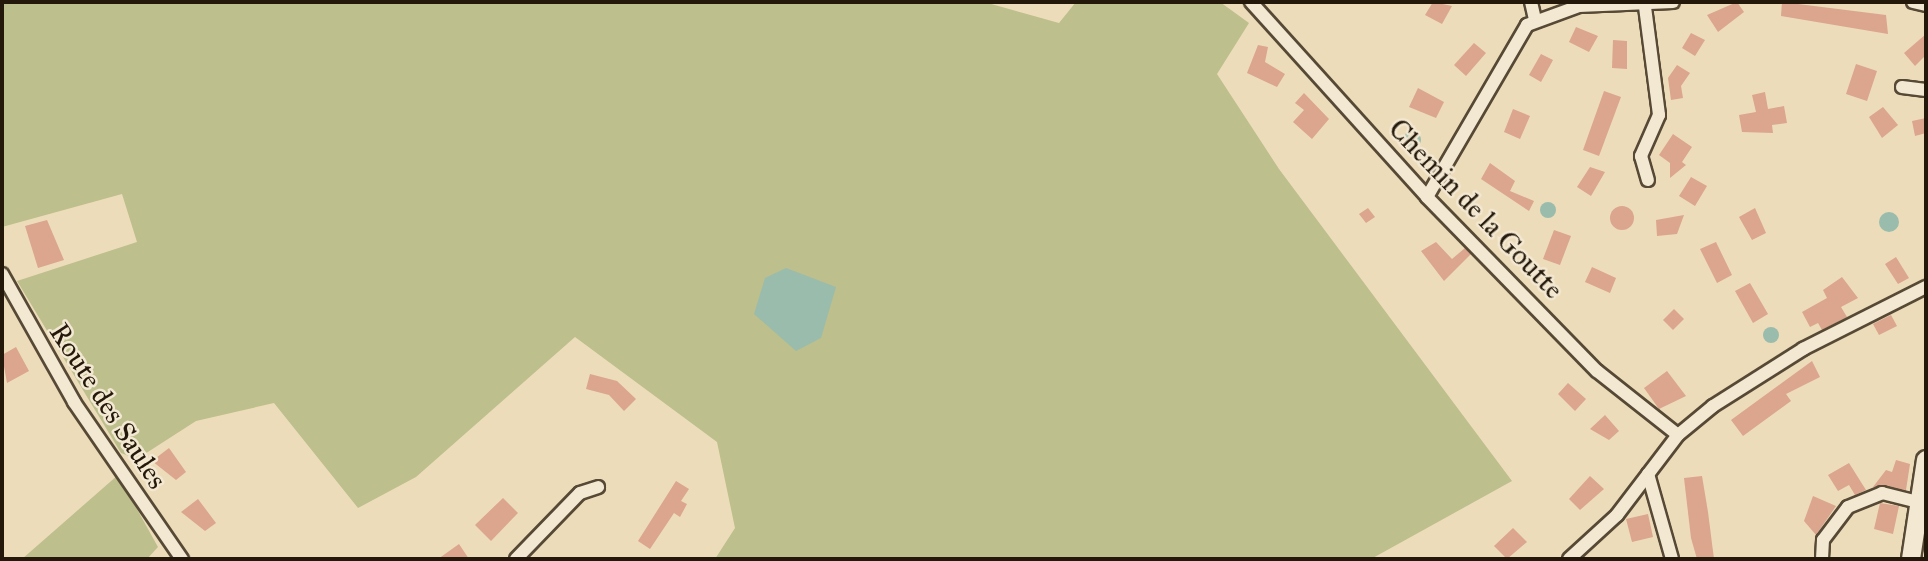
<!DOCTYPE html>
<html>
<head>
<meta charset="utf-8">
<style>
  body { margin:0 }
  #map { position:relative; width:1928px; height:561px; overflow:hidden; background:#eddcba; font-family:"IM FELL Great Primer",serif }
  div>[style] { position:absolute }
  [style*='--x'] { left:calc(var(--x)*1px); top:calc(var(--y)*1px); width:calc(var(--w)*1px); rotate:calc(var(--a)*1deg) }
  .green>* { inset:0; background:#bdbf8c }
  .water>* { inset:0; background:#9abcac }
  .round { border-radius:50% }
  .building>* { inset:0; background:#dba58e }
  .roads { filter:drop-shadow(2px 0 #564935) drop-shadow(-2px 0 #564935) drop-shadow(0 2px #564935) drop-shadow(0 -2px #564935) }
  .street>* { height:12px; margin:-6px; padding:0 6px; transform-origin:6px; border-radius:6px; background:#f3e8d2 }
  .secondary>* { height:18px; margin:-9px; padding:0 9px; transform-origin:9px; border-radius:9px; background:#f3e8d2 }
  span { translate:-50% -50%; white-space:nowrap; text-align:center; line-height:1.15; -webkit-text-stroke:5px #f3e8d2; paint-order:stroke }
  .street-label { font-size:28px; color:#231809 }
  .frame { position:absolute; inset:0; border:4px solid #231809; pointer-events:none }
</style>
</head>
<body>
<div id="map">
  <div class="green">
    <div style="clip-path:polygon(2px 2px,984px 2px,1059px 23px,1076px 2px,1220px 2px,1249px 23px,1217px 74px,1279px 169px,1512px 481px,1371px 559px,715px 559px,735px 528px,717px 442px,575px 337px,416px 477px,358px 508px,274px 403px,196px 421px,137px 459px,121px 453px,17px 281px,137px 242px,122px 194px,2px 227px)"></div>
    <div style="clip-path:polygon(118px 475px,158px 547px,147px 559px,22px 559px)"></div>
  </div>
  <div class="water">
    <div class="round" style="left:1403px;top:131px;width:18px;height:18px"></div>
    <div class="round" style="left:1540px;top:202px;width:16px;height:16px"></div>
    <div class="round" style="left:1879px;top:212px;width:20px;height:20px"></div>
    <div style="clip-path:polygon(786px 268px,836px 287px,821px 338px,796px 351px,754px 314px,765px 278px)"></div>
    <div class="round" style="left:1763px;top:327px;width:16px;height:16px"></div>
  </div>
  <div class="building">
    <div style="clip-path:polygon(1433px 2px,1452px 6px,1442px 24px,1425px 15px)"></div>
    <div style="clip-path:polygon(1737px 2px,1744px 12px,1718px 32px,1707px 15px)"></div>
    <div style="clip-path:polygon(1782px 2px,1886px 15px,1888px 34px,1781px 16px)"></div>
    <div style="clip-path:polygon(1576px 27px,1598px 36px,1589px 52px,1569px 42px)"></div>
    <div style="clip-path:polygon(1691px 33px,1705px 40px,1695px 56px,1682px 48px)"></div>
    <div style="clip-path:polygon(1926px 34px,1926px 55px,1915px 66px,1904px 53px)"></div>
    <div style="clip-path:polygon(1613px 40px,1627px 41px,1627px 69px,1612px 68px)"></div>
    <div style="clip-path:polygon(1474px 43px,1486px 53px,1466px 76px,1454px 65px)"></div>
    <div style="clip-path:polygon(1258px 45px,1268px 47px,1265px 62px,1285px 74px,1277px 87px,1247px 73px)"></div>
    <div style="clip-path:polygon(1541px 54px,1553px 60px,1541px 82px,1529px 75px)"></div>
    <div style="clip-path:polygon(1856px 64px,1877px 71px,1867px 101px,1846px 94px)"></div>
    <div style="clip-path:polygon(1677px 65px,1690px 73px,1681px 86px,1683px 98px,1671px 100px,1668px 78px)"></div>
    <div style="clip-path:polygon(1418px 88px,1444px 102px,1436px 118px,1409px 107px)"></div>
    <div style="clip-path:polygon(1604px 91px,1621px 97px,1599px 156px,1583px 150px)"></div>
    <div style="clip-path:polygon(1765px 92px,1768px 109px,1784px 106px,1787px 123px,1772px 125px,1773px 133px,1742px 132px,1739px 115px,1756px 112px,1752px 95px)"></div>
    <div style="clip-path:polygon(1304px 93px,1329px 119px,1312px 139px,1293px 122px,1304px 110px,1295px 103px)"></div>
    <div style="clip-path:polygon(1883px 107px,1898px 125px,1882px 138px,1869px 117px)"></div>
    <div style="clip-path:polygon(1513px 109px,1530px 116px,1520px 139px,1504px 132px)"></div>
    <div style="clip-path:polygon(1926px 118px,1926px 133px,1915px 136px,1912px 121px)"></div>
    <div style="clip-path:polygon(1673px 134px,1692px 147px,1682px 162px,1686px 165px,1670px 178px,1670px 163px,1659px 155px)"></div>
    <div style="clip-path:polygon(1490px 163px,1515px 181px,1510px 191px,1534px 201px,1529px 211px,1481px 179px)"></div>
    <div style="clip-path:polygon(1590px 167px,1605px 172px,1591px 196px,1577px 187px)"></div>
    <div style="clip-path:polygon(1691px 177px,1707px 186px,1695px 206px,1679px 196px)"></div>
    <div class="round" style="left:1610px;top:206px;width:24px;height:24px"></div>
    <div style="clip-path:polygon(1368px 208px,1375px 217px,1366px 223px,1359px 214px)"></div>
    <div style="clip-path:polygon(1755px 208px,1766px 233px,1752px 240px,1739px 217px)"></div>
    <div style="clip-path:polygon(1684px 215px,1677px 234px,1657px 236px,1656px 220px)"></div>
    <div style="clip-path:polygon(47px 220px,64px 260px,38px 268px,25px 226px)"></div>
    <div style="clip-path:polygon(1554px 230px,1571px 236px,1560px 265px,1543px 259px)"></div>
    <div style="clip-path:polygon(1436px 242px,1452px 259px,1465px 248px,1471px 254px,1444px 281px,1421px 251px)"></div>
    <div style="clip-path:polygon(1716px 242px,1732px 275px,1717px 283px,1700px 249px)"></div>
    <div style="clip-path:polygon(1896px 257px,1909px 278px,1898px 284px,1885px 264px)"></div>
    <div style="clip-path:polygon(1592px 267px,1616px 278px,1610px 293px,1585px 282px)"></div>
    <div style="clip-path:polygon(1842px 277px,1858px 298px,1841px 307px,1847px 317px,1822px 330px,1818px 323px,1810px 327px,1802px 312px,1827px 298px,1823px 290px)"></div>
    <div style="clip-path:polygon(1750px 283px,1768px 314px,1753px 323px,1735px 291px)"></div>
    <div style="clip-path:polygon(1674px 309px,1684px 319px,1673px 330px,1663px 320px)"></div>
    <div style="clip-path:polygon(1891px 315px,1897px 326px,1879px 335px,1873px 324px)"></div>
    <div style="clip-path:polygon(16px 347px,29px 371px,7px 383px,2px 355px)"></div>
    <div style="clip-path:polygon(1812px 361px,1820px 377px,1786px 394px,1791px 401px,1743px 436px,1731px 420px)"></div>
    <div style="clip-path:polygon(1667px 371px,1686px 396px,1659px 409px,1644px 388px)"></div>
    <div style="clip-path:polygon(590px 374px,617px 381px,636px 399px,624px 411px,609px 395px,586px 389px)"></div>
    <div style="clip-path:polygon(1568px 383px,1586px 399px,1575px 411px,1558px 394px)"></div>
    <div style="clip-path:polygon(1605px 415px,1619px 431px,1609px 440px,1590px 429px)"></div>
    <div style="clip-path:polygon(169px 448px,186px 472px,176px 480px,152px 461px)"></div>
    <div style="clip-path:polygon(1896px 460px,1910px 464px,1906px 490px,1873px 487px,1886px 470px,1892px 472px)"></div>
    <div style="clip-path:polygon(1849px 463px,1866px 490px,1855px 495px,1849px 485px,1838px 491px,1828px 475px)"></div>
    <div style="clip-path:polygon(1590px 476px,1604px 489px,1580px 510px,1569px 499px)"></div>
    <div style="clip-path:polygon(1702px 476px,1708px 512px,1714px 559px,1697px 559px,1691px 538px,1684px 478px)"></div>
    <div style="clip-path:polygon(676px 481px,689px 489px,681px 501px,687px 504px,680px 517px,674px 513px,650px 549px,638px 541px)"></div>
    <div style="clip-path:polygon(1813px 496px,1836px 506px,1816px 535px,1804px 521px)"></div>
    <div style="clip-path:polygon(503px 498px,518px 513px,491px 541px,475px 525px)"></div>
    <div style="clip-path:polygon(198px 499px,216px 523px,205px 531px,181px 512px)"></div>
    <div style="clip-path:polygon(1880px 503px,1899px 506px,1893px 534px,1874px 529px)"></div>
    <div style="clip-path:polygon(1648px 514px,1653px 537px,1632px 542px,1626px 519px)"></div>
    <div style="clip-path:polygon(1513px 528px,1527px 542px,1507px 559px,1494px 546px)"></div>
    <div style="clip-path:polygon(459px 544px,469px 559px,438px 559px)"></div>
  </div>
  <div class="roads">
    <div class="street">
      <div style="--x:1251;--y:2;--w:263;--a:47.9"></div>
      <div style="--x:1427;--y:197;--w:243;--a:45.7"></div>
      <div style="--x:1597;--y:371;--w:103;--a:38.3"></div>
      <div style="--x:1531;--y:2;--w:18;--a:77"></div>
      <div style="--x:1913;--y:2;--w:13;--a:13"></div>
      <div style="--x:1645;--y:7;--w:109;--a:82.6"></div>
      <div style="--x:1659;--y:115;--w:45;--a:113.7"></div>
      <div style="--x:1641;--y:156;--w:25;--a:74"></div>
      <div style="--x:1902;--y:87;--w:24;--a:7"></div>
      <div style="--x:1427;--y:197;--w:199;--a:-59.8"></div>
      <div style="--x:1527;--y:25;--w:55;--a:-20.1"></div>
      <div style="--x:1579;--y:6;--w:94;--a:-2.4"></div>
      <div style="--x:2;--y:274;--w:147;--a:60.6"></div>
      <div style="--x:74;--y:402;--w:191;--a:55.5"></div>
      <div style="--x:1648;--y:474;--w:88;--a:74.2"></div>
      <div style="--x:516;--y:559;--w:92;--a:-45.9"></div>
      <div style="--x:580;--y:493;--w:19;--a:-18"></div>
      <div style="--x:1569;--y:559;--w:65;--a:-42.5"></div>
      <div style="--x:1617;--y:515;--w:101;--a:-52.7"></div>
      <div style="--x:1678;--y:435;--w:45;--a:-39.6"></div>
      <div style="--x:1713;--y:406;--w:107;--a:-32.3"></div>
      <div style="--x:1803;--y:349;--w:138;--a:-26.8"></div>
      <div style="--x:1822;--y:559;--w:19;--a:-87"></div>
      <div style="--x:1823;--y:540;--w:41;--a:-52.9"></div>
      <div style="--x:1848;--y:507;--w:37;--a:-22"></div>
      <div style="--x:1882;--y:493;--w:34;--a:14"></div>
    </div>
    <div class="secondary">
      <div style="--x:1911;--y:559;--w:100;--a:-81.4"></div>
    </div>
  </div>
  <div class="street-label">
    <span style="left:1476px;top:209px;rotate:46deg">Chemin de la Goutte</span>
    <span style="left:108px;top:406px;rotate:57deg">Route des Saules</span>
  </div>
  <div class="frame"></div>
</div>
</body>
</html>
